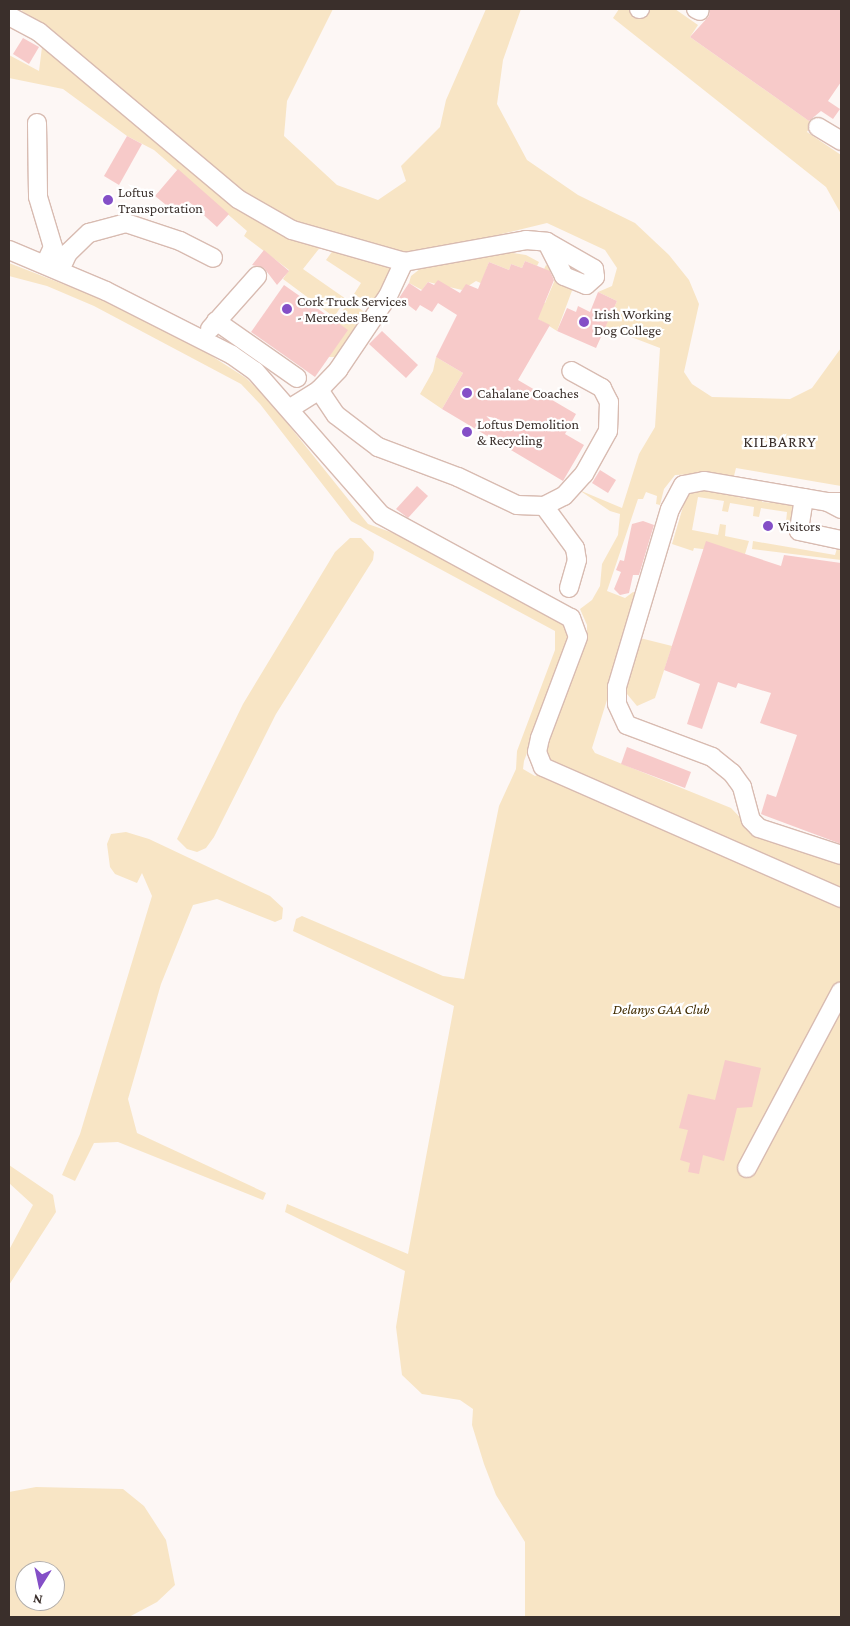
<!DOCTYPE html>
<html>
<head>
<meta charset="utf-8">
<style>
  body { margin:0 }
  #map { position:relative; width:850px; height:1626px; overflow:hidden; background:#fdf7f5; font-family:"Crimson Pro",serif }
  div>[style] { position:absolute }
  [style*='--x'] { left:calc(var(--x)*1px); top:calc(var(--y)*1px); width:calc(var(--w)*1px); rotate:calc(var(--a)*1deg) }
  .green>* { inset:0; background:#f8e5c5 }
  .building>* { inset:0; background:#f7cac9 }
  .roads { filter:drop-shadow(1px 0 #d8bbb1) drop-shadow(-1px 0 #d8bbb1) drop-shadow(0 1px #d8bbb1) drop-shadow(0 -1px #d8bbb1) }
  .minor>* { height:18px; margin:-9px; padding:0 9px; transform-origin:9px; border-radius:9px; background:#fff }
  .dots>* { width:14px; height:14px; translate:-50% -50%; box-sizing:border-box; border:2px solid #fff; border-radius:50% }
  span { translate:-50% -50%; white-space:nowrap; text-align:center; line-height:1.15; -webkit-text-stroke:4.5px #fff; paint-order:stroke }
  .poi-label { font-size:14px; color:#3a2f2b }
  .left { translate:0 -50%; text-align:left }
  .park-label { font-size:14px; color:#412c00; font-style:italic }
  .quarter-label { font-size:16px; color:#3a2f2b; letter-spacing:1px }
  .frame { position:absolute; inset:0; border:10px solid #3a2f2b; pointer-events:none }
  .north { position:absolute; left:15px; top:1561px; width:50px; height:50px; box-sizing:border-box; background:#fff; border:1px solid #b0acaa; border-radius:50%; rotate:190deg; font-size:14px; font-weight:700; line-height:20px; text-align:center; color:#3a2f2b }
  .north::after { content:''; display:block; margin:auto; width:18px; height:22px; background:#844fc7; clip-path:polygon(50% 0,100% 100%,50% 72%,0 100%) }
</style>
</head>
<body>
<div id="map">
  <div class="green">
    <div style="clip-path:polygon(20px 9px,333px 9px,287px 101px,284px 136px,337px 185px,378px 200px,406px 181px,401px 166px,440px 127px,446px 100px,486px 9px,521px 9px,503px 60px,497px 104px,527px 160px,578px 195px,635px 223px,669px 255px,689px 280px,699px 304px,684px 372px,692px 384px,712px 397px,790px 399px,812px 388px,841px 348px,841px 486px,736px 468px,733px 480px,699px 474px,675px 475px,664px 489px,660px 505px,656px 504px,657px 496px,646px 492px,643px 499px,638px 499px,607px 591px,625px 598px,633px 592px,640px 594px,592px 748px,595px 753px,731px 808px,756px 834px,841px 864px,841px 1617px,525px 1617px,525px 1542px,496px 1495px,484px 1464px,472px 1425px,473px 1409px,460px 1400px,422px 1394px,402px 1375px,396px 1327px,405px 1271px,285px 1212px,287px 1204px,408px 1254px,454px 1006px,293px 931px,296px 919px,302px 916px,443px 976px,464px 979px,499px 806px,516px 769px,517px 751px,555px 650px,555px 631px,351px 521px,260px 404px,241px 384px,94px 306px,47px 286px,9px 276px,9px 263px,99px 298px,207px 353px,246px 378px,267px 398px,368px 524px,399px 535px,563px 624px,568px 633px,567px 645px,524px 761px,523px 769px,535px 776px,549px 770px,546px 745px,587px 638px,587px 625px,580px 609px,592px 600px,600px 586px,602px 564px,618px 535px,620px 514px,610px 511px,579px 490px,622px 508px,639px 454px,655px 427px,660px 348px,605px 327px,617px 301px,598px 292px,612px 286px,617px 268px,605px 250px,547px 223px,406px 257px,275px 216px)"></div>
    <div style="clip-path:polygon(619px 9px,631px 9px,641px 19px,648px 9px,675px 9px,698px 25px,690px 37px,812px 123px,807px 132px,841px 155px,841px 214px,826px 187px,613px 18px)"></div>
    <div style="clip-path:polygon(42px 47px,232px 202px,322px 245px,303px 269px,346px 299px,334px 317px,283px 279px,289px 270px,244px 236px,247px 231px,154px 150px,127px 136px,63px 89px,9px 78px,9px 55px,39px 71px)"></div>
    <div style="clip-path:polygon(334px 249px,391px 264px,388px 282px,371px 305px,354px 294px,361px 283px,326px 260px)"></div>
    <div style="clip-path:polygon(507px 252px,526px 255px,539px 262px,537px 266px,525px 261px,522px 268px,511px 264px,509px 270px,489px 262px,483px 279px,545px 303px,557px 275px,544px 269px,546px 265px,553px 268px,573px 288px,557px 331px,524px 310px,506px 294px,476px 281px,462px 290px,428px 282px,422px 290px,409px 283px,411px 276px,425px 265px)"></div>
    <div style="clip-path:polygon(349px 301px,366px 313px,335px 357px,329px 357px,336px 321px)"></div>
    <div style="clip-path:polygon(436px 357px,463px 373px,442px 409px,420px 394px,433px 371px)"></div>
    <div style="clip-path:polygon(702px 488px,746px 499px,747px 496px,763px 499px,762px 502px,792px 504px,793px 520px,786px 522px,787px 512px,761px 508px,759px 517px,753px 516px,754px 507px,730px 503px,728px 512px,722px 511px,724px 501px,698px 497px,692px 530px,718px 535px,720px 524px,726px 525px,725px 536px,749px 541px,745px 554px,694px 548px,693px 551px,672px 544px,685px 500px,691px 492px)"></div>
    <div style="clip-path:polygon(350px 538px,361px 538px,374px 552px,373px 560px,276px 714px,214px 837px,206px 848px,197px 852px,187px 849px,177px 839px,243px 704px,335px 552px)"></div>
    <div style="clip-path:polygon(753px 541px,835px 555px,838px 545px,841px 545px,841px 560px,752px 549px)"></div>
    <div style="clip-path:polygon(640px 638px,672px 646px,655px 698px,637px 706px,627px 694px,627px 683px)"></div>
    <div style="clip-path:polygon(126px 832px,149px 839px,270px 896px,283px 908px,282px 919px,275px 922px,217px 899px,193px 905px,161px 984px,128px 1099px,137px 1133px,266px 1193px,263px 1200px,118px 1142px,94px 1143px,75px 1181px,62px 1175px,80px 1134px,152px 896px,142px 873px,137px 883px,115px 874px,110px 867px,107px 844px,111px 834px)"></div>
    <div style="clip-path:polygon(9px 1165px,53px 1195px,56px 1212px,9px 1285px,9px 1250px,33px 1205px,9px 1183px)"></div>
    <div style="clip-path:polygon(evenodd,36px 1487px,123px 1489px,144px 1506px,166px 1540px,175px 1585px,157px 1602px,129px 1617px,9px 1617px,9px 1492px,36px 1487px,25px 1571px,55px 1571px,55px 1601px,25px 1601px,25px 1571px)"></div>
  </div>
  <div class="building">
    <div style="clip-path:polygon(710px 9px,841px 9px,841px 82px,828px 101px,840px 109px,833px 119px,821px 111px,809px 121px,690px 37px,709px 16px)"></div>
    <div style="clip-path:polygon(23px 38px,39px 47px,29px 64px,13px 54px)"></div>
    <div style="clip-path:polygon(127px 136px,142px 144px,119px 185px,104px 176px)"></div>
    <div style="clip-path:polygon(178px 169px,229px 214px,217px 227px,188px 201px,176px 213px,155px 196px)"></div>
    <div style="clip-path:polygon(264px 250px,289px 271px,277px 285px,264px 268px,252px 265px)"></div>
    <div style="clip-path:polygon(525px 261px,550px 271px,554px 280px,538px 319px,550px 325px,518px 380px,576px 414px,565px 434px,584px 445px,563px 481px,442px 409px,463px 373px,436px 357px,457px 315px,438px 303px,432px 312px,420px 305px,416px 311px,399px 298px,409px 283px,421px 291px,428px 282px,434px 285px,438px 280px,460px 293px,466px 284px,478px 289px,489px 262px,509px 270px,511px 264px,522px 268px)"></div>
    <div style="clip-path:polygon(284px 285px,348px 330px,315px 377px,251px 332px)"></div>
    <div style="clip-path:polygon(598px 292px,617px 301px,596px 348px,557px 331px,567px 308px,576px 312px,578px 306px,590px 312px)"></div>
    <div style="clip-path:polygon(382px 331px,418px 365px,406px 378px,369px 344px)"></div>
    <div style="clip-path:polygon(600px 470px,616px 480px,608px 493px,592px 483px)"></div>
    <div style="clip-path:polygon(417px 486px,428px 496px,408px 518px,396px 509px)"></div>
    <div style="clip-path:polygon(643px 521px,654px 525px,639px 575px,633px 575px,629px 593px,620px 595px,614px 589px,621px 572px,616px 570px,620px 560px,624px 561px,632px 524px)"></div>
    <div style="clip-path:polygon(706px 541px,781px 566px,784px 555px,841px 563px,841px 844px,761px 814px,767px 794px,776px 797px,797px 735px,760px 723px,771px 693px,738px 683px,736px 688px,718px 682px,702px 729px,687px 724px,700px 684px,664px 670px)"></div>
    <div style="clip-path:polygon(627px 747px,691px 772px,685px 788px,621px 764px)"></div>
    <div style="clip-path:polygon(725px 1060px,761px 1068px,752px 1107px,737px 1108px,724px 1161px,703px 1155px,699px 1174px,688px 1172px,690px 1163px,680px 1160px,688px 1130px,679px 1128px,688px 1094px,715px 1100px)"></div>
  </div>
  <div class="roads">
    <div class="minor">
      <div style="--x:639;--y:9;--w:1;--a:0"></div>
      <div style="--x:696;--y:9;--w:4;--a:27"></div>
      <div style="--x:9;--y:16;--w:34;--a:28"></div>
      <div style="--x:39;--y:32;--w:260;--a:40"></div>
      <div style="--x:238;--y:199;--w:62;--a:29.9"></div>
      <div style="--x:292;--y:230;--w:116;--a:15.9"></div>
      <div style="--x:404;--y:262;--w:124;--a:-10.2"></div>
      <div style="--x:526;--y:240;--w:21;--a:5"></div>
      <div style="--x:547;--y:242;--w:54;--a:29.9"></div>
      <div style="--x:594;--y:269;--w:8;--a:83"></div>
      <div style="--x:595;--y:277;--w:12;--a:138"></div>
      <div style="--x:586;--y:285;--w:24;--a:-158"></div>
      <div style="--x:564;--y:276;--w:38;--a:-117"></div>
      <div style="--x:37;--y:123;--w:74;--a:89.2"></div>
      <div style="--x:38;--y:197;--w:52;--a:73.3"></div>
      <div style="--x:53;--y:247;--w:19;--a:115"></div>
      <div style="--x:818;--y:127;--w:27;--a:31"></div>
      <div style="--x:9;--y:250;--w:105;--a:22.9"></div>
      <div style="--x:106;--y:291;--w:141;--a:26.9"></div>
      <div style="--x:232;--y:355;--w:28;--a:35"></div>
      <div style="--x:255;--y:371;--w:191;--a:48.8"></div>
      <div style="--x:381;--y:515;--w:216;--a:28.5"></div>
      <div style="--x:571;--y:618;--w:20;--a:70"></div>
      <div style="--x:578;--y:637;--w:108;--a:110.6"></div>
      <div style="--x:540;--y:738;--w:14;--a:102"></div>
      <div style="--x:537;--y:752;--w:16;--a:68"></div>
      <div style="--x:543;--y:767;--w:326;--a:23.7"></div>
      <div style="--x:60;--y:270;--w:19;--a:-65"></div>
      <div style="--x:68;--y:253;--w:29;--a:-44"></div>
      <div style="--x:89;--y:233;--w:38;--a:-15"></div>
      <div style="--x:126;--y:223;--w:57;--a:18.4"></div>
      <div style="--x:180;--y:241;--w:37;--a:27"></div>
      <div style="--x:216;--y:321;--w:99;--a:35.1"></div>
      <div style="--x:210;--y:329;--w:71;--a:-48.4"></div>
      <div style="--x:319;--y:390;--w:30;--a:56"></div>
      <div style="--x:336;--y:415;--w:53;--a:37.3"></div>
      <div style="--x:378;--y:447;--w:85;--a:20.6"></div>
      <div style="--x:458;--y:477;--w:65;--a:25.4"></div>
      <div style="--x:517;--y:505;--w:27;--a:2"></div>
      <div style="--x:544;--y:506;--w:22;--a:-27"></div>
      <div style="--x:564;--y:496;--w:30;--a:-48"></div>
      <div style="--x:584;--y:474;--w:49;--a:-60.8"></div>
      <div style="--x:608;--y:431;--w:29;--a:-88"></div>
      <div style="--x:609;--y:402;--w:16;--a:-117"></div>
      <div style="--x:602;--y:388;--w:35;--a:-151"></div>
      <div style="--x:289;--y:409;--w:36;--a:-32"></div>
      <div style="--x:319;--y:390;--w:28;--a:-46"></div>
      <div style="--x:338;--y:370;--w:89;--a:-56"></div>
      <div style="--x:388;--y:296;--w:38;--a:-65"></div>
      <div style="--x:804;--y:498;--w:33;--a:99"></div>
      <div style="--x:799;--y:531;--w:43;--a:12.1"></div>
      <div style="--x:828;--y:502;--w:126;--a:-170.4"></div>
      <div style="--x:704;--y:481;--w:21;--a:169"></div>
      <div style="--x:683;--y:485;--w:27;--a:118"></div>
      <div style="--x:670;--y:509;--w:186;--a:106.6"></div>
      <div style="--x:617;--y:687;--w:17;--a:90"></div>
      <div style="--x:617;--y:704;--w:23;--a:65"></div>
      <div style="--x:627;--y:725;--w:91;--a:20.6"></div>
      <div style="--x:712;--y:757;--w:26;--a:39"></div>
      <div style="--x:732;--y:773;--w:17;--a:54"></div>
      <div style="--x:742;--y:787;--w:34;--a:75"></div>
      <div style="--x:751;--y:820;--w:11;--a:45"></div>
      <div style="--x:759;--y:828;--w:86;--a:18.2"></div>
      <div style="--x:841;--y:502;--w:13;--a:180"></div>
      <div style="--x:828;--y:502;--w:15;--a:28"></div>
      <div style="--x:544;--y:506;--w:52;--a:53.6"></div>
      <div style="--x:575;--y:548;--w:12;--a:81"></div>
      <div style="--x:577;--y:560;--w:29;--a:106"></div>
      <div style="--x:747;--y:1168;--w:200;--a:-62"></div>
    </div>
  </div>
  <div class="dots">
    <div style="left:108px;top:200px;background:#844fc7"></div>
    <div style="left:287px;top:309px;background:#844fc7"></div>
    <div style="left:584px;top:322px;background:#844fc7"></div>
    <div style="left:467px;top:393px;background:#844fc7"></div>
    <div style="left:467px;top:432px;background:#844fc7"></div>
    <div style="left:768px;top:526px;background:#844fc7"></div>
  </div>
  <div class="poi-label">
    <span class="left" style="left:118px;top:200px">Loftus<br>Transportation</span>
    <span class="left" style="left:297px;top:309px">Cork Truck Services<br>- Mercedes Benz</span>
    <span class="left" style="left:594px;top:322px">Irish Working<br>Dog College</span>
    <span class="left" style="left:477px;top:393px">Cahalane Coaches</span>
    <span class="left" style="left:477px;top:432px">Loftus Demolition<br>&amp; Recycling</span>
    <span class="left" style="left:778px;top:526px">Visitors</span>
  </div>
  <div class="park-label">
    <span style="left:661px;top:1009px">Delanys GAA Club</span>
  </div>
  <div class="quarter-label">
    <span style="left:780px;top:442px">KILBARRY</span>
  </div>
  <div class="frame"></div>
  <div class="north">N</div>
</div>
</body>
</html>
